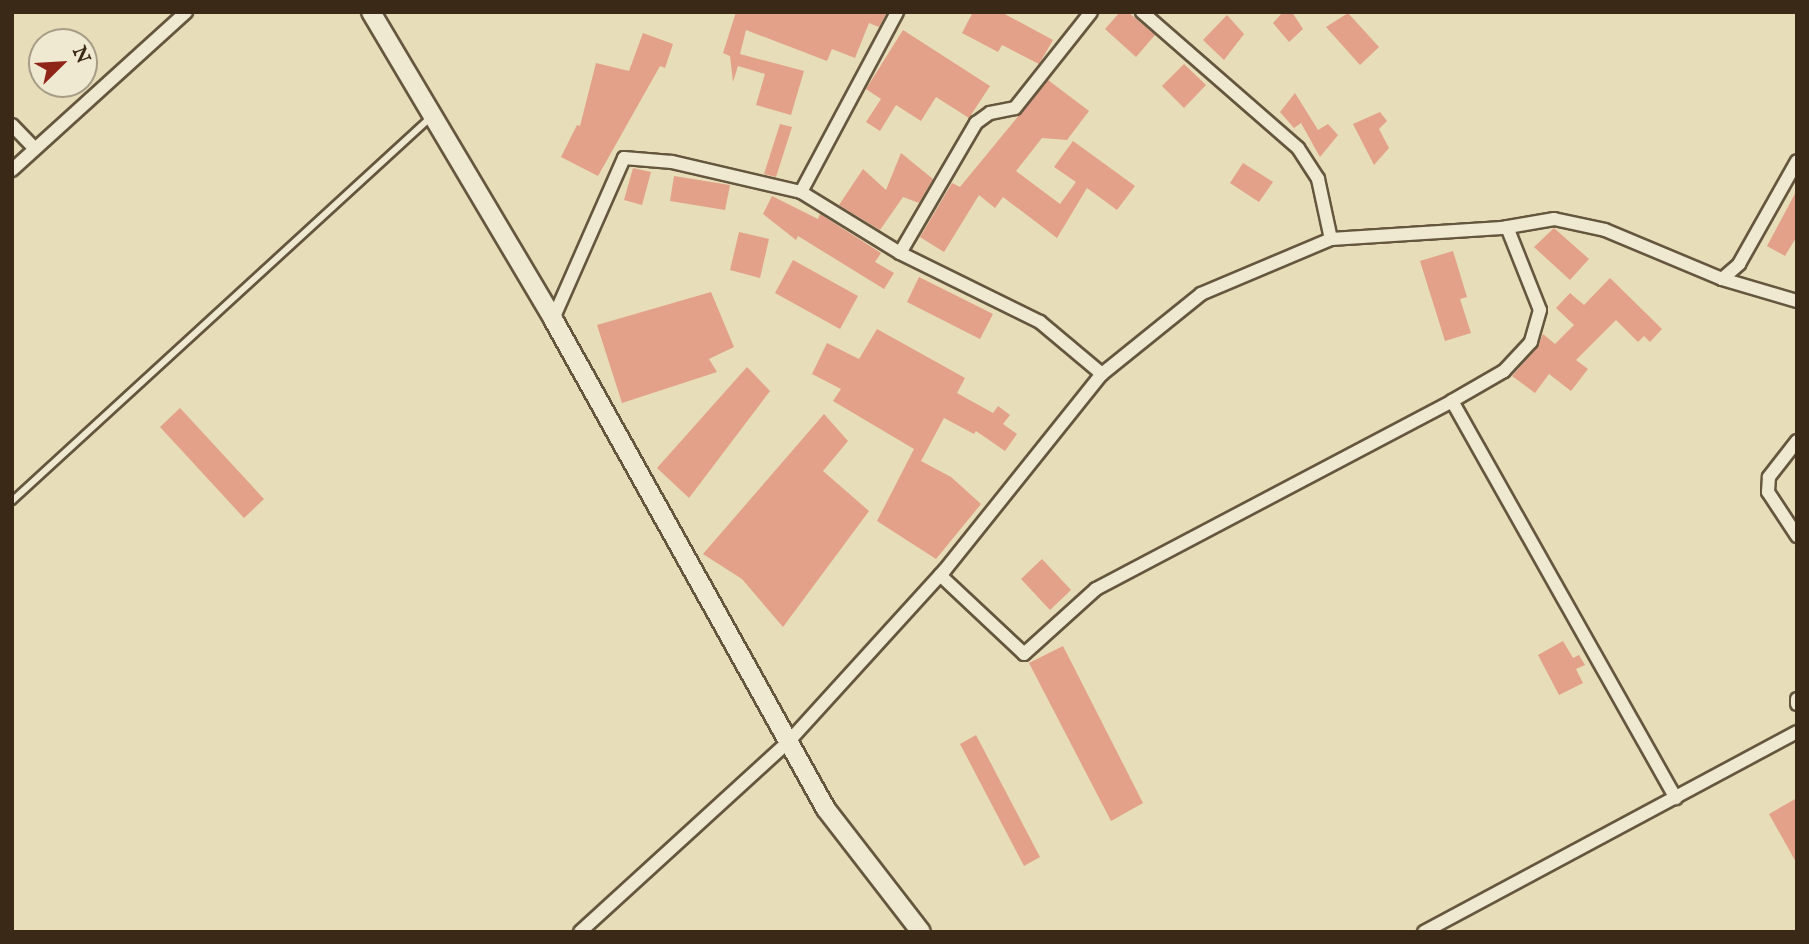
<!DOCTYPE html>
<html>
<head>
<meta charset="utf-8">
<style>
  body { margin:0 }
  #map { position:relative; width:1809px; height:944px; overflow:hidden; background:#e7ddb8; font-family:"IM FELL English",serif }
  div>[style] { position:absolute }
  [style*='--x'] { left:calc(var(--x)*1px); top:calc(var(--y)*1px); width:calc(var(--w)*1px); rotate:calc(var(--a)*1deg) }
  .building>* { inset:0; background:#e2a188 }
  .roads { filter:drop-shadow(2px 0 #65563e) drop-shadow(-2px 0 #65563e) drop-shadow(0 2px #65563e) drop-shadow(0 -2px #65563e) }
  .lane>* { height:6px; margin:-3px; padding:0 3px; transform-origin:3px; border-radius:3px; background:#efe9d1 }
  .street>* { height:12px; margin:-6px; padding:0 6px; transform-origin:6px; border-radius:6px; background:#efe9d1 }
  .secondary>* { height:18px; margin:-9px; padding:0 9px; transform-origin:9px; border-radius:9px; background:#efe9d1 }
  span { translate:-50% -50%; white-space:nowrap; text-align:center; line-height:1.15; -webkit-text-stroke:7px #efe9d1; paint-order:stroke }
  .frame { position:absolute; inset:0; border:14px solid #3a2916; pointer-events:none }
  .north { position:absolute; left:28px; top:28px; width:70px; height:70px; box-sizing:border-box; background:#efe9d1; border:2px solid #a79c86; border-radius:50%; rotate:66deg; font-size:19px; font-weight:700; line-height:28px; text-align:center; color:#3a2916 }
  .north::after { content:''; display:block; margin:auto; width:24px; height:32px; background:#8f2418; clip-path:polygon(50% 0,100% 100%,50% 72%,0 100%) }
</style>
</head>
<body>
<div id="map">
  <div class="building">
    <div style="clip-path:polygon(736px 12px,887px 12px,879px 27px,869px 23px,855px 58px,832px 49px,827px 61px,746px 30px,740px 54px,804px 71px,791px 115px,756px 105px,765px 74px,738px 66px,733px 82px,730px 56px,723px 53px)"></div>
    <div style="clip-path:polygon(973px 12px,1001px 12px,1053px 40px,1039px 64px,1002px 45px,998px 52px,962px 33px)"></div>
    <div style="clip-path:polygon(1120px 12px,1128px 12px,1155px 35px,1136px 57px,1105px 29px)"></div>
    <div style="clip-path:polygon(1283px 12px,1292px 12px,1303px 29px,1289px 42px,1273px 23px)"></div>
    <div style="clip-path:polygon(1348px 13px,1379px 47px,1360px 65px,1326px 27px)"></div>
    <div style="clip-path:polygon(1227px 15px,1244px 34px,1224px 60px,1203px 40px)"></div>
    <div style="clip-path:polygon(903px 30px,990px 86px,969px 118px,936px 97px,921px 121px,896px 105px,880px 131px,866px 122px,881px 99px,866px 89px)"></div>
    <div style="clip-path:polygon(643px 33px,673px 44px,665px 68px,660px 66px,598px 176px,561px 157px,577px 125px,580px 126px,596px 63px,629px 71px)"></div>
    <div style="clip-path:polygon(1184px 64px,1206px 85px,1184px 108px,1162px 86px)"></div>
    <div style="clip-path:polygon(1048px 80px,1089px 111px,1067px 140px,1042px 138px,1016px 171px,1060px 204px,1076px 182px,1054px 167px,1073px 141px,1135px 186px,1117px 210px,1087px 188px,1057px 238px,1003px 197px,995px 208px,979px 195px,944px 252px,920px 237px,952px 183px,960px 187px)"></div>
    <div style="clip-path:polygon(1295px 93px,1318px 130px,1328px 124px,1338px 135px,1320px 157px,1301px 123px,1294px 128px,1280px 112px)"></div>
    <div style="clip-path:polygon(1380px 112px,1387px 121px,1379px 129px,1389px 148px,1374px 165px,1353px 124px)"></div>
    <div style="clip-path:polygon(780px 124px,792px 127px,776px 177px,764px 174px)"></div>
    <div style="clip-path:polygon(901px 153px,933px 179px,919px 203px,903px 197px,880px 230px,839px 205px,863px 169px,886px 190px)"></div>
    <div style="clip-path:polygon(1243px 163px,1273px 182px,1259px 202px,1230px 183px)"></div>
    <div style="clip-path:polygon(633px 168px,651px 172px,642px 205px,624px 200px)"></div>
    <div style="clip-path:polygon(674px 176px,730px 185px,725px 210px,670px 201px)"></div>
    <div style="clip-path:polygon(1797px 190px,1797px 236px,1785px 256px,1767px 246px)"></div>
    <div style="clip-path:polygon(772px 196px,818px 219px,820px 214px,881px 253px,875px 262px,894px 273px,884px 289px,798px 236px,796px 240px,763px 214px)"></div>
    <div style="clip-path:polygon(1554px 228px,1589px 259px,1570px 280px,1534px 247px)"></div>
    <div style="clip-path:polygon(739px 232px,769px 239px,760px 278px,730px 270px)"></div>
    <div style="clip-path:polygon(1453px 251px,1467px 297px,1460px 299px,1471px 333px,1445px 341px,1420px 261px)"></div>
    <div style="clip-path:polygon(793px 260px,858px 296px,840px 329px,775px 293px)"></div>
    <div style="clip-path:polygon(919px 277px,993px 314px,980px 339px,907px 302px)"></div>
    <div style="clip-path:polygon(1610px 278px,1662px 329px,1650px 342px,1644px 336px,1638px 342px,1616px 320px,1576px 360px,1588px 369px,1571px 391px,1549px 374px,1535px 393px,1512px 376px,1537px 348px,1543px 334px,1555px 344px,1574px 325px,1556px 308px,1570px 293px,1584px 305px)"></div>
    <div style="clip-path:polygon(711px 292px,734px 347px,709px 359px,717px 372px,622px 403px,597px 325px)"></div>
    <div style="clip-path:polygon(877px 329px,965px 378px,957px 393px,993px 413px,998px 406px,1010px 415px,1003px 424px,1017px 434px,1005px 451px,976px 431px,974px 434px,944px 418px,921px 461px,951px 477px,981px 504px,936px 559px,877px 521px,914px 449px,833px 401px,841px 389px,812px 374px,827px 343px,859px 359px)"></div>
    <div style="clip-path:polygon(747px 367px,770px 391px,689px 498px,657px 468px)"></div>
    <div style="clip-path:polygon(180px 408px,264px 499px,244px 518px,160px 427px)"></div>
    <div style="clip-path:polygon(824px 414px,848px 441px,823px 471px,869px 511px,783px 627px,742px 579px,703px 554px)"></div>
    <div style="clip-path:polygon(1042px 559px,1071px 590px,1050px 610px,1021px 579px)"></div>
    <div style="clip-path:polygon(1563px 641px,1573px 658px,1579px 655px,1585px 665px,1576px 669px,1583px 683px,1559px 695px,1538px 655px)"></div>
    <div style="clip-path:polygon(1063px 646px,1143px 803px,1111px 821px,1029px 663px)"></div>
    <div style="clip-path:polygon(976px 735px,1040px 857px,1024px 866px,960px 744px)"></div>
    <div style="clip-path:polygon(1797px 798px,1797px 864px,1769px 814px)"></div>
  </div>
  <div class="roads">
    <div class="lane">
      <div style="--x:12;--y:501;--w:568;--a:-42.5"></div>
    </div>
    <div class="street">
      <div style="--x:1142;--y:12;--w:207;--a:41.1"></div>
      <div style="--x:1298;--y:148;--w:37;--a:57"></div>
      <div style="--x:1318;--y:179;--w:61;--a:77.8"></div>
      <div style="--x:12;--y:125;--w:33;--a:46"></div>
      <div style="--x:12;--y:170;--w:235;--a:-42.2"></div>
      <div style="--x:801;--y:192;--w:204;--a:-61.9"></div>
      <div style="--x:1507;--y:227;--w:89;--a:68.3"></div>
      <div style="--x:1540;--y:310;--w:33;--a:106"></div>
      <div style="--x:1531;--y:342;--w:40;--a:133"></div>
      <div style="--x:1504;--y:371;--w:60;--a:150"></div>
      <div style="--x:1452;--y:401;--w:456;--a:60.6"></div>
      <div style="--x:900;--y:253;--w:156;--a:26.2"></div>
      <div style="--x:1040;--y:322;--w:81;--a:40"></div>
      <div style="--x:1722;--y:279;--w:23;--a:-41"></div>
      <div style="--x:1739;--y:264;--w:118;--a:-60.6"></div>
      <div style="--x:553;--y:319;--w:176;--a:-66.2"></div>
      <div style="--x:624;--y:158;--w:48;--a:4.8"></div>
      <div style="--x:672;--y:162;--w:132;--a:13.1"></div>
      <div style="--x:801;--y:192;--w:116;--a:31.6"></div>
      <div style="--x:900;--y:253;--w:151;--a:-59.7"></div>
      <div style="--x:976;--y:123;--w:17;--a:-36"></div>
      <div style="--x:990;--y:113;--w:25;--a:-11"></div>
      <div style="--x:1015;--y:108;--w:122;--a:-51.6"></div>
      <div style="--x:1797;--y:441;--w:46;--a:127.9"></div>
      <div style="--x:1769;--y:477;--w:15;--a:94"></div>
      <div style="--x:1768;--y:492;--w:53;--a:56.6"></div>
      <div style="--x:940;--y:575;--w:115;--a:43.2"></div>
      <div style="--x:1024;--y:654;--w:97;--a:-42.1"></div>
      <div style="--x:1096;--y:589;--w:403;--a:-27.8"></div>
      <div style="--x:1797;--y:699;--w:5;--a:90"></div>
      <div style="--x:580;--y:932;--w:285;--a:-42.4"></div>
      <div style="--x:790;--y:740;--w:229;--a:-47.7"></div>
      <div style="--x:944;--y:571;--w:253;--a:-51.3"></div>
      <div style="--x:1102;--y:374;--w:127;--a:-38.9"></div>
      <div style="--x:1201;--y:294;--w:141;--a:-22.9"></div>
      <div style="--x:1331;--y:239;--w:171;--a:-3.7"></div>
      <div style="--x:1502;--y:228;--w:53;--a:-9.8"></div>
      <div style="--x:1554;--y:219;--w:52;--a:12.2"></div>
      <div style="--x:1605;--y:230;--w:127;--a:22.7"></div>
      <div style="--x:1722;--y:279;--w:78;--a:16.3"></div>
      <div style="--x:1424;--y:932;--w:423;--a:-28.2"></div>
    </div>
    <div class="secondary">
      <div style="--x:371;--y:12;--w:357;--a:59.3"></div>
      <div style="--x:553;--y:319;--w:561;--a:60.88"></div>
      <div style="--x:826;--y:809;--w:155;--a:52.3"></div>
    </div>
  </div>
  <div class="frame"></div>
  <div class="north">N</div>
</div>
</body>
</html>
